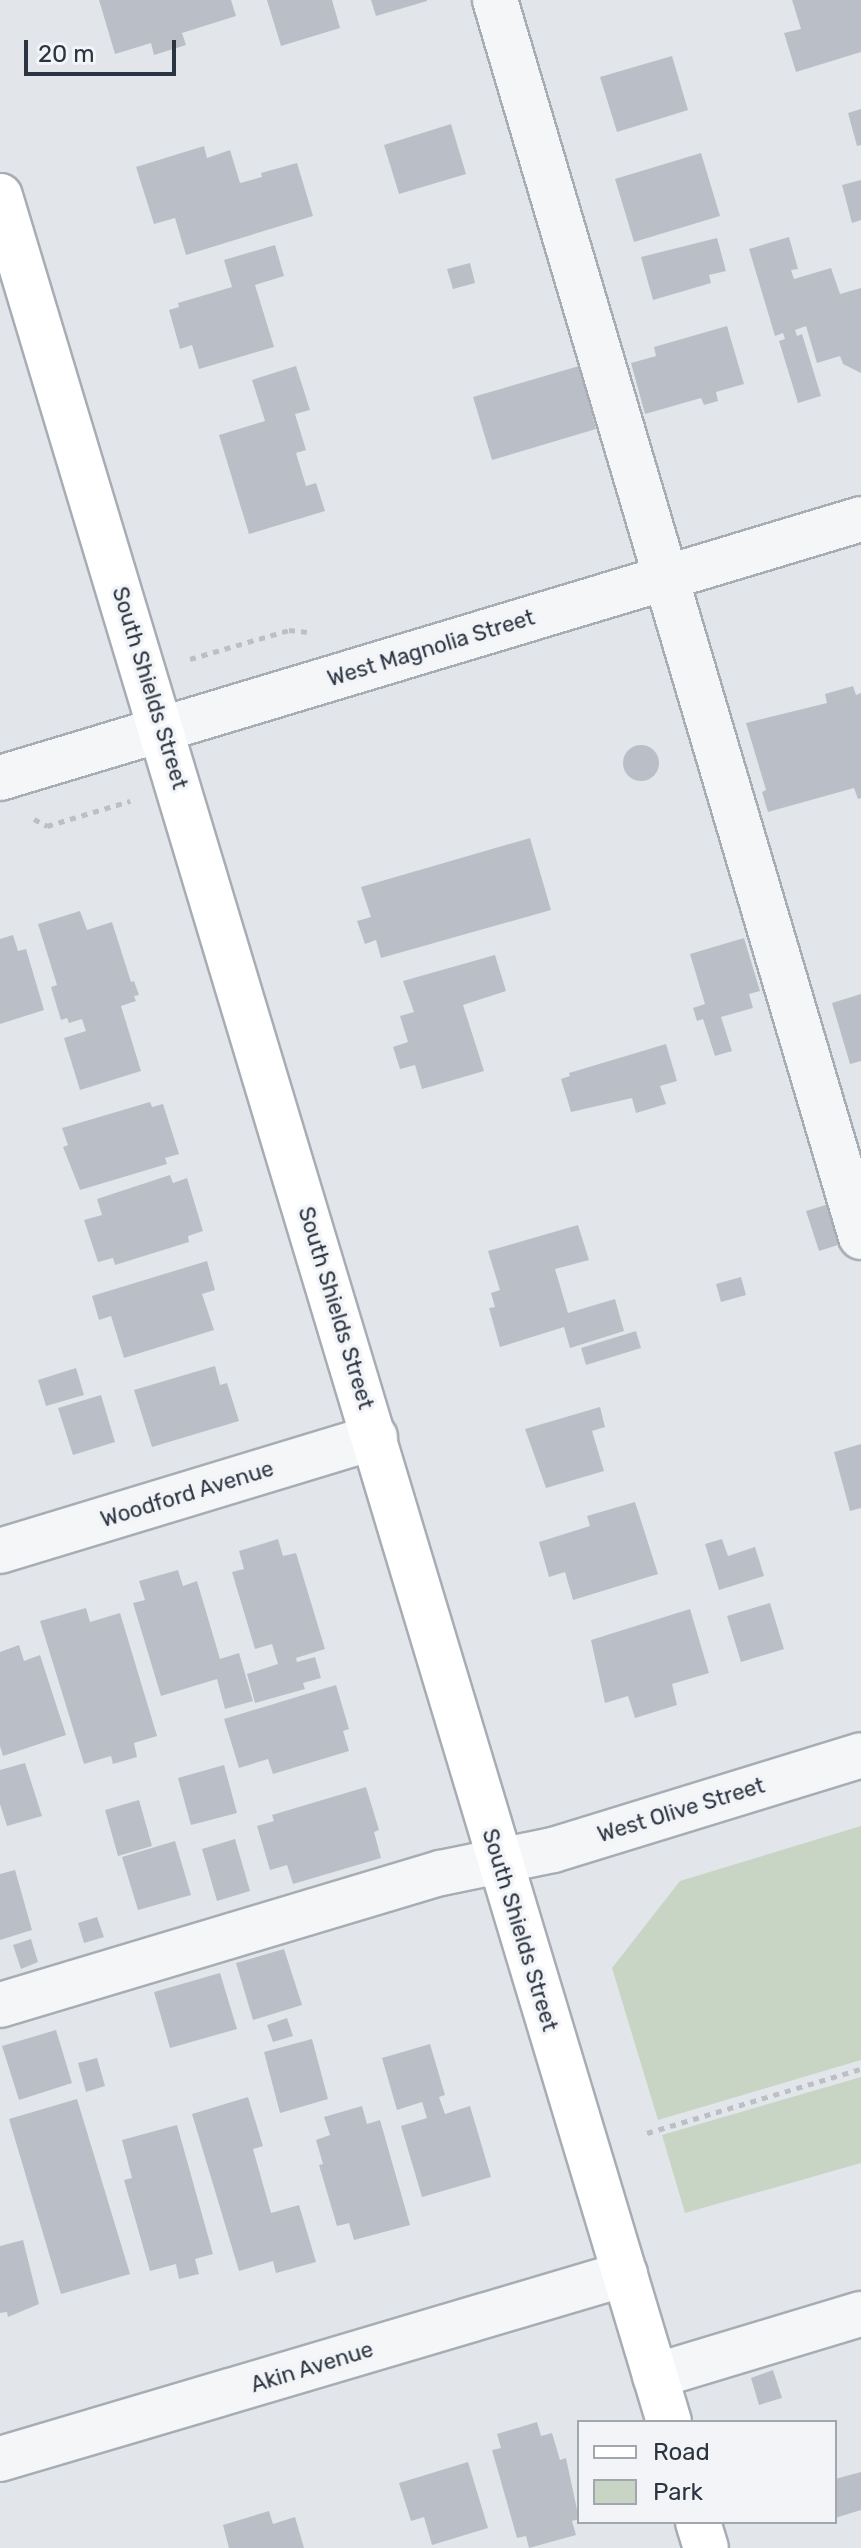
<!DOCTYPE html>
<html>
<head>
<meta charset="utf-8">
<style>
  body { margin:0 }
  #map { position:relative; width:861px; height:2548px; overflow:hidden; background:#e2e6ea; font-family:Rubik,sans-serif }
  div>[style] { position:absolute }
  [style*='--x'] { left:calc(var(--x)*1px); top:calc(var(--y)*1px); width:calc(var(--w)*1px); rotate:calc(var(--a)*1deg) }
  .green>* { inset:0; background:#c8d4c4 }
  .building>* { inset:0; background:#babfc7 }
  .round { border-radius:50% }
  .path>* { height:5px; margin-top:-2.5px; transform-origin:0; background:repeating-linear-gradient(90deg,#bcc0c5 0 6px,transparent 0 12px) }
  .roads { filter:drop-shadow(2px 0 #a7adb4) drop-shadow(-2px 0 #a7adb4) drop-shadow(0 2px #a7adb4) drop-shadow(0 -2px #a7adb4) }
  .minor>* { height:44px; margin:-22px; padding:0 22px; transform-origin:22px; border-radius:22px; background:#f5f6f8 }
  .major>* { height:44px; margin:-22px; padding:0 22px; transform-origin:22px; border-radius:22px; background:#fff }
  span { translate:-50% -50%; white-space:nowrap; text-align:center; line-height:1.15; -webkit-text-stroke:7px #f2f4f7; paint-order:stroke }
  .street-label { font-size:22px; color:#2b3441 }
  .legend { position:absolute; left:577px; top:2420px; width:260px; height:104px; box-sizing:border-box; background:#f2f4f7; border:2px solid #a2a7ae; margin:0; padding:10px 14px; list-style:none; font-size:24px; color:#2b3441 }
  .legend li { display:flex; align-items:center; gap:16px; height:40px }
  .legend b { width:40px; border:2px solid #a2a7ae }
  .scale { position:absolute; left:24px; top:40px; width:152px; height:36px; box-sizing:border-box; border:4px solid #2b3441; border-top:0; padding-left:10px; font-size:24px; line-height:28px; white-space:nowrap; color:#2b3441; -webkit-text-stroke:6px #f2f4f7; paint-order:stroke }
</style>
</head>
<body>
<div id="map">
  <div class="green">
    <div style="clip-path:polygon(861px 1826px,861px 2060px,658px 2120px,612px 1968px,680px 1881px)"></div>
    <div style="clip-path:polygon(861px 2077px,861px 2163px,685px 2213px,662px 2135px)"></div>
  </div>
  <div class="building">
    <div style="clip-path:polygon(99px 0,231px 0,236px 16px,182px 33px,186px 45px,154px 55px,151px 43px,115px 54px)"></div>
    <div style="clip-path:polygon(267px 0,332px 0,340px 28px,281px 46px)"></div>
    <div style="clip-path:polygon(371px 0,427px 0,427px 1px,376px 16px)"></div>
    <div style="clip-path:polygon(792px 0,861px 0,861px 52px,796px 72px,784px 33px,801px 29px)"></div>
    <div style="clip-path:polygon(672px 56px,688px 110px,617px 132px,600px 77px)"></div>
    <div style="clip-path:polygon(861px 109px,861px 145px,857px 146px,848px 113px)"></div>
    <div style="clip-path:polygon(451px 124px,466px 174px,399px 194px,384px 145px)"></div>
    <div style="clip-path:polygon(204px 146px,207px 158px,230px 150px,240px 183px,262px 177px,261px 173px,297px 163px,313px 216px,186px 255px,175px 218px,154px 224px,136px 167px)"></div>
    <div style="clip-path:polygon(701px 153px,720px 216px,634px 242px,615px 179px)"></div>
    <div style="clip-path:polygon(861px 180px,861px 220px,852px 223px,842px 185px)"></div>
    <div style="clip-path:polygon(789px 237px,798px 269px,791px 270px,794px 279px,831px 268px,840px 294px,861px 288px,861px 373px,843px 364px,840px 356px,817px 363px,806px 326px,795px 330px,797px 336px,802px 334px,821px 396px,798px 403px,779px 341px,785px 339px,783px 333px,775px 336px,749px 249px)"></div>
    <div style="clip-path:polygon(717px 238px,726px 271px,709px 275px,711px 283px,653px 300px,641px 257px)"></div>
    <div style="clip-path:polygon(275px 245px,284px 276px,255px 285px,274px 347px,199px 369px,192px 345px,180px 349px,169px 310px,179px 307px,178px 303px,232px 287px,224px 260px)"></div>
    <div style="clip-path:polygon(470px 263px,475px 283px,453px 289px,447px 269px)"></div>
    <div style="clip-path:polygon(727px 326px,744px 384px,716px 392px,718px 401px,704px 405px,701px 398px,645px 414px,631px 363px,656px 356px,654px 347px)"></div>
    <div style="clip-path:polygon(296px 366px,310px 410px,295px 414px,306px 450px,296px 453px,306px 486px,316px 483px,325px 511px,249px 534px,219px 435px,265px 421px,252px 380px)"></div>
    <div style="clip-path:polygon(579px 366px,596px 429px,492px 460px,473px 397px)"></div>
    <div style="clip-path:polygon(853px 686px,856px 695px,861px 693px,861px 798px,858px 799px,854px 788px,768px 812px,762px 792px,766px 790px,746px 723px,827px 703px,825px 694px)"></div>
    <div class="round" style="left:623px;top:745px;width:36px;height:36px"></div>
    <div style="clip-path:polygon(530px 838px,551px 910px,381px 958px,376px 940px,365px 944px,357px 921px,371px 917px,361px 887px)"></div>
    <div style="clip-path:polygon(80px 911px,87px 930px,112px 922px,131px 982px,134px 981px,139px 995px,134px 996px,136px 1001px,121px 1006px,141px 1071px,80px 1090px,64px 1038px,86px 1031px,82px 1019px,69px 1023px,67px 1018px,61px 1020px,51px 987px,57px 985px,38px 924px)"></div>
    <div style="clip-path:polygon(13px 935px,18px 951px,26px 949px,44px 1010px,0 1024px,0 939px)"></div>
    <div style="clip-path:polygon(744px 938px,760px 991px,749px 994px,753px 1008px,721px 1017px,732px 1051px,715px 1056px,703px 1019px,697px 1021px,693px 1008px,705px 1004px,690px 954px)"></div>
    <div style="clip-path:polygon(495px 955px,506px 991px,463px 1005px,484px 1071px,422px 1089px,415px 1065px,400px 1069px,393px 1047px,408px 1042px,400px 1016px,414px 1012px,403px 981px)"></div>
    <div style="clip-path:polygon(861px 994px,861px 1061px,850px 1064px,832px 1003px)"></div>
    <div style="clip-path:polygon(666px 1044px,677px 1081px,660px 1086px,666px 1104px,636px 1113px,632px 1098px,571px 1112px,561px 1079px,570px 1076px,569px 1073px)"></div>
    <div style="clip-path:polygon(150px 1102px,152px 1107px,163px 1104px,179px 1154px,165px 1158px,167px 1164px,80px 1190px,63px 1147px,68px 1145px,62px 1128px)"></div>
    <div style="clip-path:polygon(170px 1175px,173px 1183px,187px 1178px,203px 1231px,188px 1236px,189px 1242px,115px 1265px,113px 1258px,98px 1262px,84px 1220px,102px 1215px,97px 1199px)"></div>
    <div style="clip-path:polygon(829px 1204px,841px 1244px,819px 1251px,806px 1211px)"></div>
    <div style="clip-path:polygon(578px 1225px,589px 1260px,555px 1269px,568px 1313px,615px 1299px,624px 1331px,570px 1348px,564px 1327px,500px 1347px,489px 1308px,495px 1307px,491px 1293px,500px 1290px,488px 1251px)"></div>
    <div style="clip-path:polygon(207px 1261px,215px 1290px,202px 1294px,214px 1330px,124px 1358px,111px 1316px,99px 1320px,92px 1296px)"></div>
    <div style="clip-path:polygon(741px 1277px,746px 1295px,721px 1302px,716px 1284px)"></div>
    <div style="clip-path:polygon(636px 1331px,641px 1348px,586px 1365px,581px 1348px)"></div>
    <div style="clip-path:polygon(215px 1366px,220px 1385px,227px 1383px,239px 1421px,152px 1447px,134px 1390px)"></div>
    <div style="clip-path:polygon(76px 1368px,84px 1395px,46px 1406px,38px 1380px)"></div>
    <div style="clip-path:polygon(101px 1395px,115px 1442px,73px 1455px,58px 1408px)"></div>
    <div style="clip-path:polygon(600px 1407px,605px 1427px,592px 1431px,604px 1471px,546px 1488px,525px 1429px)"></div>
    <div style="clip-path:polygon(861px 1444px,861px 1508px,850px 1511px,834px 1452px)"></div>
    <div style="clip-path:polygon(635px 1502px,658px 1574px,573px 1600px,565px 1572px,549px 1577px,539px 1542px,590px 1526px,587px 1516px)"></div>
    <div style="clip-path:polygon(278px 1539px,283px 1556px,296px 1553px,325px 1649px,296px 1658px,297px 1662px,315px 1657px,321px 1678px,303px 1683px,305px 1689px,255px 1703px,247px 1674px,278px 1664px,272px 1644px,255px 1649px,232px 1572px,244px 1569px,239px 1551px)"></div>
    <div style="clip-path:polygon(722px 1539px,728px 1556px,755px 1547px,764px 1576px,719px 1590px,705px 1544px)"></div>
    <div style="clip-path:polygon(178px 1570px,183px 1586px,197px 1581px,220px 1659px,239px 1653px,253px 1701px,225px 1709px,217px 1679px,161px 1696px,133px 1603px,145px 1600px,139px 1581px)"></div>
    <div style="clip-path:polygon(770px 1603px,784px 1649px,741px 1662px,727px 1616px)"></div>
    <div style="clip-path:polygon(86px 1608px,90px 1622px,120px 1613px,157px 1736px,134px 1743px,137px 1757px,113px 1764px,111px 1756px,84px 1764px,40px 1621px)"></div>
    <div style="clip-path:polygon(690px 1609px,709px 1673px,672px 1684px,677px 1705px,635px 1718px,628px 1696px,605px 1703px,591px 1640px)"></div>
    <div style="clip-path:polygon(19px 1645px,24px 1661px,40px 1655px,66px 1735px,3px 1756px,0 1746px,0 1652px)"></div>
    <div style="clip-path:polygon(336px 1685px,349px 1729px,343px 1731px,349px 1751px,273px 1774px,268px 1759px,239px 1768px,224px 1719px)"></div>
    <div style="clip-path:polygon(25px 1763px,42px 1816px,7px 1826px,0 1804px,0 1770px)"></div>
    <div style="clip-path:polygon(224px 1765px,237px 1813px,191px 1825px,178px 1778px)"></div>
    <div style="clip-path:polygon(366px 1787px,379px 1830px,374px 1832px,381px 1858px,293px 1884px,287px 1865px,270px 1870px,257px 1826px,274px 1821px,272px 1815px)"></div>
    <div style="clip-path:polygon(139px 1800px,152px 1846px,118px 1856px,105px 1810px)"></div>
    <div style="clip-path:polygon(235px 1839px,250px 1891px,217px 1901px,202px 1849px)"></div>
    <div style="clip-path:polygon(175px 1841px,191px 1895px,138px 1910px,122px 1857px)"></div>
    <div style="clip-path:polygon(15px 1870px,32px 1930px,0 1940px,0 1874px)"></div>
    <div style="clip-path:polygon(97px 1917px,104px 1937px,84px 1943px,78px 1923px)"></div>
    <div style="clip-path:polygon(31px 1939px,38px 1962px,21px 1969px,13px 1945px)"></div>
    <div style="clip-path:polygon(284px 1949px,302px 2005px,253px 2020px,236px 1963px)"></div>
    <div style="clip-path:polygon(220px 1973px,237px 2029px,170px 2048px,154px 1992px)"></div>
    <div style="clip-path:polygon(287px 2018px,293px 2036px,273px 2042px,267px 2025px)"></div>
    <div style="clip-path:polygon(56px 2030px,72px 2083px,19px 2100px,2px 2046px)"></div>
    <div style="clip-path:polygon(312px 2039px,328px 2099px,280px 2113px,264px 2052px)"></div>
    <div style="clip-path:polygon(430px 2044px,445px 2095px,439px 2097px,445px 2114px,470px 2106px,491px 2177px,422px 2197px,401px 2126px,427px 2118px,422px 2102px,397px 2110px,382px 2058px)"></div>
    <div style="clip-path:polygon(97px 2058px,105px 2086px,86px 2092px,78px 2063px)"></div>
    <div style="clip-path:polygon(248px 2097px,263px 2146px,253px 2149px,271px 2213px,299px 2205px,316px 2262px,276px 2273px,273px 2261px,239px 2271px,192px 2114px)"></div>
    <div style="clip-path:polygon(77px 2099px,130px 2274px,61px 2294px,9px 2119px)"></div>
    <div style="clip-path:polygon(362px 2106px,367px 2124px,380px 2120px,410px 2225px,354px 2240px,349px 2223px,337px 2226px,319px 2165px,323px 2164px,316px 2140px,330px 2135px,324px 2117px)"></div>
    <div style="clip-path:polygon(177px 2125px,213px 2254px,195px 2259px,199px 2274px,179px 2279px,176px 2264px,150px 2271px,124px 2180px,132px 2178px,122px 2140px)"></div>
    <div style="clip-path:polygon(23px 2240px,39px 2304px,8px 2317px,7px 2312px,0 2313px,0 2246px)"></div>
    <div style="clip-path:polygon(773px 2370px,782px 2398px,759px 2405px,751px 2378px)"></div>
    <div style="clip-path:polygon(537px 2422px,541px 2436px,552px 2433px,560px 2460px,566px 2458px,579px 2519px,572px 2521px,576px 2535px,529px 2548px,526px 2536px,517px 2538px,492px 2450px,501px 2448px,497px 2434px)"></div>
    <div style="clip-path:polygon(468px 2462px,488px 2528px,432px 2545px,424px 2517px,411px 2521px,399px 2483px)"></div>
    <div style="clip-path:polygon(861px 2472px,861px 2510px,835px 2518px,835px 2479px)"></div>
    <div style="clip-path:polygon(269px 2511px,273px 2524px,295px 2517px,304px 2548px,229px 2548px,223px 2525px)"></div>
  </div>
  <div class="path">
    <div style="--x:190;--y:659;--w:103;--a:-16.3"></div>
    <div style="--x:289;--y:630;--w:18;--a:6"></div>
    <div style="--x:34;--y:819;--w:15;--a:28"></div>
    <div style="--x:47;--y:826;--w:87;--a:-16.8"></div>
    <div style="--x:647;--y:2133;--w:223;--a:-16.7"></div>
  </div>
  <div class="roads">
    <div class="minor">
      <div style="--x:495;--y:0;--w:1290;--a:73.52"></div>
      <div style="--x:0;--y:778;--w:899;--a:-16.74"></div>
      <div style="--x:0;--y:1551;--w:392;--a:-16.9"></div>
      <div style="--x:0;--y:2005;--w:460;--a:-16.7"></div>
      <div style="--x:441;--y:1873;--w:114;--a:-11.6"></div>
      <div style="--x:553;--y:1850;--w:322;--a:-17.1"></div>
      <div style="--x:655;--y:2376;--w:215;--a:-16.8"></div>
      <div style="--x:0;--y:2459;--w:652;--a:-16.49"></div>
    </div>
    <div class="major">
      <div style="--x:0;--y:196;--w:2324;--a:73.27"></div>
      <div style="--x:698;--y:2522;--w:27;--a:73"></div>
    </div>
  </div>
  <div class="street-label">
    <span style="left:431px;top:648px;rotate:-17deg">West Magnolia Street</span>
    <span style="left:150px;top:688px;rotate:73deg">South Shields Street</span>
    <span style="left:336px;top:1308px;rotate:73deg">South Shields Street</span>
    <span style="left:187px;top:1494px;rotate:-17deg">Woodford Avenue</span>
    <span style="left:681px;top:1810px;rotate:-17deg">West Olive Street</span>
    <span style="left:520px;top:1930px;rotate:73deg">South Shields Street</span>
    <span style="left:312px;top:2367px;rotate:-17deg">Akin Avenue</span>
  </div>
  <ul class="legend">
  <li><b style="height:10px;background:#fff"></b>Road</li>
  <li><b style="height:22px;background:#c8d4c4"></b>Park</li>
  </ul>
  <div class="scale">20 m</div>
</div>
</body>
</html>
